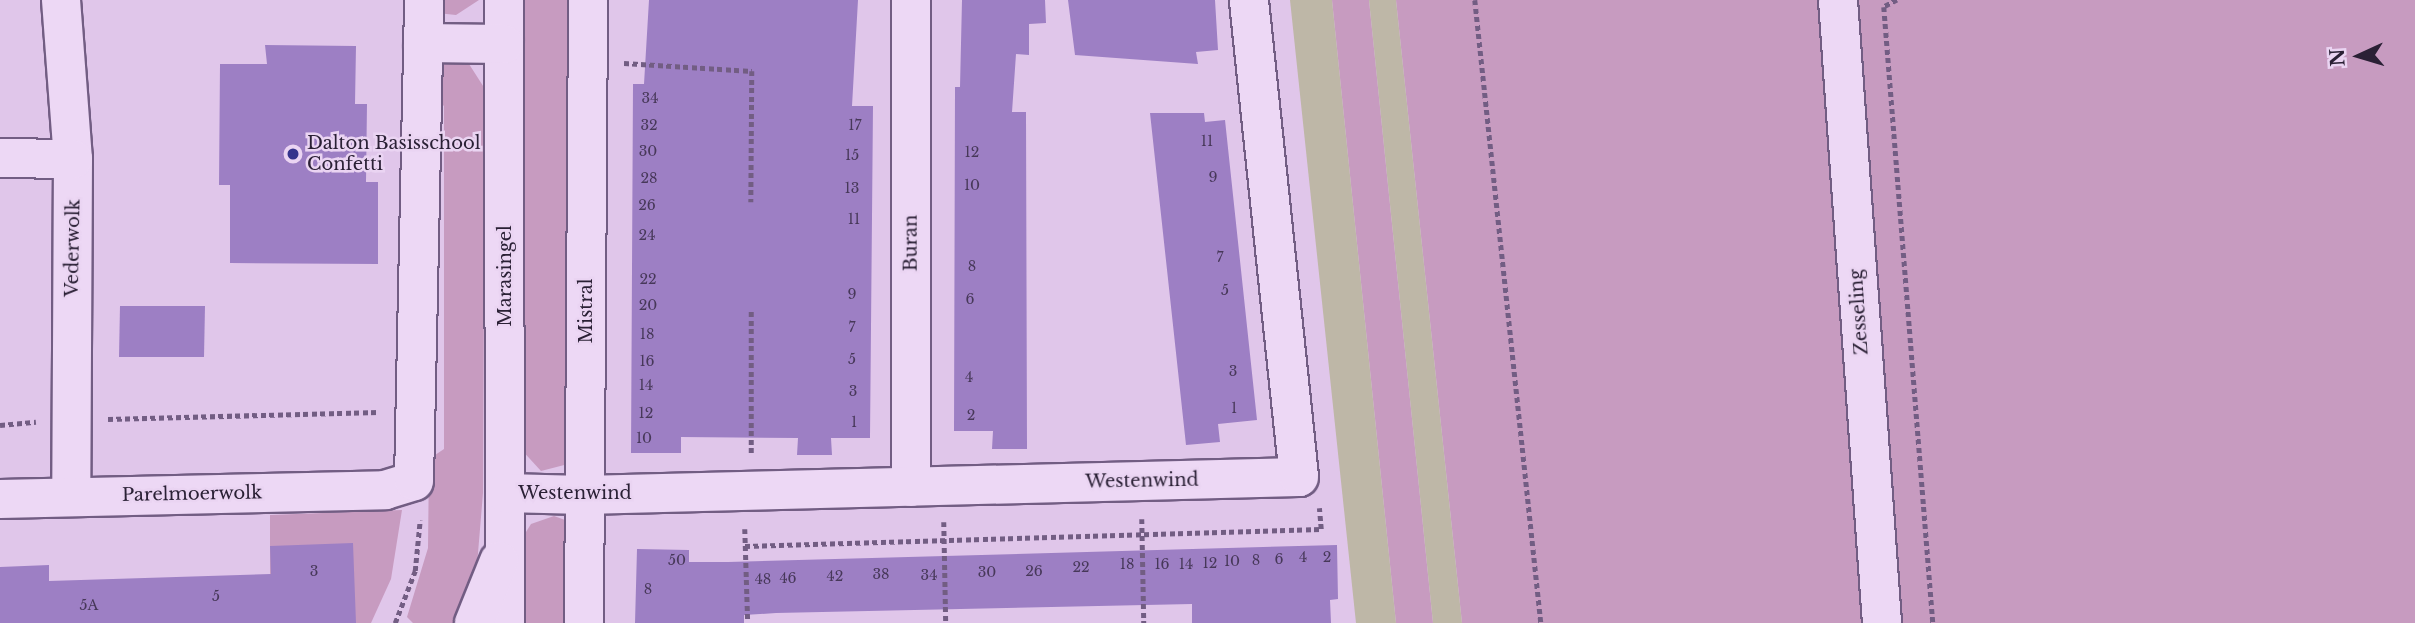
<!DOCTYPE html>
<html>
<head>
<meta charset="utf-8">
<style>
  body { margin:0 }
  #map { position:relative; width:2415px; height:623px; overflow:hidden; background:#e0c6ea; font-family:"Libre Baskerville",serif }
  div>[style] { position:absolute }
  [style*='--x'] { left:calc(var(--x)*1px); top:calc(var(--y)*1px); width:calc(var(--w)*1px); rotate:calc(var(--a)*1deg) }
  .green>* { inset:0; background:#c79bc0 }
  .water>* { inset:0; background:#beb7a7 }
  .building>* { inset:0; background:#9d7fc4 }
  .path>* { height:4.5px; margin-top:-2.25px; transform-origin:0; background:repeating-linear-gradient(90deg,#725d83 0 5px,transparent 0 8.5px) }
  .roads { filter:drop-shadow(2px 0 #725d83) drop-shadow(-2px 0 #725d83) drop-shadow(0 2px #725d83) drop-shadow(0 -2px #725d83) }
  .minor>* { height:38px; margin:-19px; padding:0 19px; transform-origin:19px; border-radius:19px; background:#edd8f5 }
  .dots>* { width:19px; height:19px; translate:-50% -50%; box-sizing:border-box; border:4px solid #ead4f2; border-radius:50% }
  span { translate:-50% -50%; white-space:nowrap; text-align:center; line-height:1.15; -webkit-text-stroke:5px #ead4f2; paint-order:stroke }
  .number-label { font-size:14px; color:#473859 }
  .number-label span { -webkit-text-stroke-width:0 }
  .poi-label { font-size:18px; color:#2a2035 }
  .left { translate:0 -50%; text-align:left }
  .street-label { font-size:18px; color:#2a2035 }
  .north { position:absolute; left:2324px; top:21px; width:70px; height:70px; -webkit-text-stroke:5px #ead4f2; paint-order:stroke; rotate:266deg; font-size:19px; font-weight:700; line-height:28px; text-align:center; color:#2a2035 }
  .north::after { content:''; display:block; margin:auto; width:24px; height:32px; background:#2a2035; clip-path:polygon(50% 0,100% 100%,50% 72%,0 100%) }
</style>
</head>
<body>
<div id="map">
  <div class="green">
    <div style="clip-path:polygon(431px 0,479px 0,456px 15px,437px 13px)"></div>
    <div style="clip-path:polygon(525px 0,574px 0,572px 463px,541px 471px,519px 447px)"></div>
    <div style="clip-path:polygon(1332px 0,1369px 0,1433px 623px,1396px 623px)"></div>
    <div style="clip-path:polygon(1396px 0,2415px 0,2415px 623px,1462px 623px)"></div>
    <div style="clip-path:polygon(451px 58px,469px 64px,485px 89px,483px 493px,477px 565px,458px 623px,413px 623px,407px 617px,428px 548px,429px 459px,444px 449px,444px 106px,430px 93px,441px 61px)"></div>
    <div style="clip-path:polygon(402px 510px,391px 579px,371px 623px,270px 623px,270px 515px)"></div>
    <div style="clip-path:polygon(554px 516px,565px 520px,571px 530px,570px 623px,518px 623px,521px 540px,531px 524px)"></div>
  </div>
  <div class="water">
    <div style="clip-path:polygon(1290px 0,1332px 0,1396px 623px,1356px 623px)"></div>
    <div style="clip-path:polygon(1369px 0,1396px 0,1462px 623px,1433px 623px)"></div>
  </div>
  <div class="building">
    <div style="clip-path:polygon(649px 0,858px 0,852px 106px,873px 106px,870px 438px,831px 438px,832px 455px,797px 455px,798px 438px,681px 437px,681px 453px,631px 453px,633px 84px,644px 84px)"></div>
    <div style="clip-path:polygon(962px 0,1045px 0,1046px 23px,1029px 24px,1029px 55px,1016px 54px,1012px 112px,1026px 112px,1027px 449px,992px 449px,993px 431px,954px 431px,955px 87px,960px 87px)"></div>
    <div style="clip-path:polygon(1068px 0,1215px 0,1218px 50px,1196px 52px,1198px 64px,1075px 55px)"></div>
    <div style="clip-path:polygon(265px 45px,356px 46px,355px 104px,367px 104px,366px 182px,378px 182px,378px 264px,230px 263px,230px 185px,219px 185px,220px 64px,267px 64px)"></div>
    <div style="clip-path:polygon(1150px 113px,1204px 113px,1205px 122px,1225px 120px,1257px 420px,1218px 424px,1220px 442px,1186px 445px)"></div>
    <div style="clip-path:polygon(120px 306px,205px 306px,204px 357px,119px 357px)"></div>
    <div style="clip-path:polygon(353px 543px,356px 623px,0 623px,0 567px,49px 565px,49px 581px,271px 574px,270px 546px)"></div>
    <div style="clip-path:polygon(1337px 545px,1338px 599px,1330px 600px,1331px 623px,1192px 623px,1192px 604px,776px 613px,744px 615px,744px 623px,635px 623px,637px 549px,689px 550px,689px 562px,728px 562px)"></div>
  </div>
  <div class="path">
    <div style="--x:1475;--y:0;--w:626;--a:83.95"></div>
    <div style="--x:1897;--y:0;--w:15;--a:152"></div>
    <div style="--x:1884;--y:7;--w:618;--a:85.45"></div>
    <div style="--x:624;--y:63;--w:128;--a:3.6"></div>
    <div style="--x:752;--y:71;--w:131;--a:90.4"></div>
    <div style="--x:108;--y:419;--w:271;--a:-1.5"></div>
    <div style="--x:0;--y:425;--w:36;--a:-5"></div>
    <div style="--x:751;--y:453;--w:142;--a:-90"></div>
    <div style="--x:1142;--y:519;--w:104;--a:88.9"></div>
    <div style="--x:944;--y:522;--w:101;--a:88.9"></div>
    <div style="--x:745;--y:529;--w:94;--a:88.2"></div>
    <div style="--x:745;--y:546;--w:576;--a:-1.69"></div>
    <div style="--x:1321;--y:529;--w:21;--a:-95"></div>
    <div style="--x:395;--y:623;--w:56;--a:-69"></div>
    <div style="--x:415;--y:571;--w:51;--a:-84.4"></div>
  </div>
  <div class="roads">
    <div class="minor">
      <div style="--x:61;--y:0;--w:159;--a:85.7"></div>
      <div style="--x:73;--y:159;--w:338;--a:90.3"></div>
      <div style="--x:504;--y:0;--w:623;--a:89.91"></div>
      <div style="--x:1838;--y:0;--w:625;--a:85.96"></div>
      <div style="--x:423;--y:43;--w:81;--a:0.7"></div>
      <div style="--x:0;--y:158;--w:73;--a:0.8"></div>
      <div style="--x:911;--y:487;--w:487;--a:-90"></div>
      <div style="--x:505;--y:493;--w:79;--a:1.5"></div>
      <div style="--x:584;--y:495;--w:715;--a:-1.44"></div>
      <div style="--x:1299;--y:477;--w:480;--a:-96"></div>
      <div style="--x:0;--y:499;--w:385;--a:-1.3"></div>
      <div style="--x:385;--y:490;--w:30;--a:-17"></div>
      <div style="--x:414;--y:481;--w:481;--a:-88.8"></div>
      <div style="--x:474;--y:623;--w:67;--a:-68"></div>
      <div style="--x:584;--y:623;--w:623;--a:-89.63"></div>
    </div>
  </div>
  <div class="dots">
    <div style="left:293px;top:154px;background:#35338c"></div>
  </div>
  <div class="number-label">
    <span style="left:650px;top:98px">34</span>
    <span style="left:649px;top:125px">32</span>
    <span style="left:855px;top:125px">17</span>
    <span style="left:1207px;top:141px">11</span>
    <span style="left:648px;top:151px">30</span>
    <span style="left:972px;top:152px">12</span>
    <span style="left:852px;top:155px">15</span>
    <span style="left:1213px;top:177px">9</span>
    <span style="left:649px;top:178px">28</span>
    <span style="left:972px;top:185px">10</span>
    <span style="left:852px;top:188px">13</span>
    <span style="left:647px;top:205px">26</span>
    <span style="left:854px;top:219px">11</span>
    <span style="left:647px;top:235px">24</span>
    <span style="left:1220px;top:257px">7</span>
    <span style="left:972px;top:266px">8</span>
    <span style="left:648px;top:279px">22</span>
    <span style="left:1225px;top:290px">5</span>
    <span style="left:852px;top:294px">9</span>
    <span style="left:970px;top:299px">6</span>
    <span style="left:648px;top:305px">20</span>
    <span style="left:852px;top:327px">7</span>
    <span style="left:647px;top:334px">18</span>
    <span style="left:852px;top:359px">5</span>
    <span style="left:647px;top:361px">16</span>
    <span style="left:1233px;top:371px">3</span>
    <span style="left:969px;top:377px">4</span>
    <span style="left:646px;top:385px">14</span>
    <span style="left:853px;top:391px">3</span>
    <span style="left:1234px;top:408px">1</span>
    <span style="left:646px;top:413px">12</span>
    <span style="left:971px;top:415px">2</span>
    <span style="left:854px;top:422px">1</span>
    <span style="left:644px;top:438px">10</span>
    <span style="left:1303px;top:557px">4</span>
    <span style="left:1327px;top:557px">2</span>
    <span style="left:1279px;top:559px">6</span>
    <span style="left:677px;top:560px">50</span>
    <span style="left:1256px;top:560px">8</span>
    <span style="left:1232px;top:561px">10</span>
    <span style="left:1210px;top:563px">12</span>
    <span style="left:1127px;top:564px">18</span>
    <span style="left:1162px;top:564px">16</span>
    <span style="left:1186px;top:564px">14</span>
    <span style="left:1081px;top:567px">22</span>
    <span style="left:314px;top:571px">3</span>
    <span style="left:1034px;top:571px">26</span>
    <span style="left:987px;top:572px">30</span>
    <span style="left:881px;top:574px">38</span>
    <span style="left:929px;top:575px">34</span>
    <span style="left:835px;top:576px">42</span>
    <span style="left:788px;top:578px">46</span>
    <span style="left:763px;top:579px">48</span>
    <span style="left:648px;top:589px">8</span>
    <span style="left:216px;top:596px">5</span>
    <span style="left:89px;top:605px">5A</span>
  </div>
  <div class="poi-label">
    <span class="left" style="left:307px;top:154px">Dalton Basisschool<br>Confetti</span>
  </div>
  <div class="street-label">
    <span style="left:911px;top:243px;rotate:-90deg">Buran</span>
    <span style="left:73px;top:248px;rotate:-89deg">Vederwolk</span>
    <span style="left:505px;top:276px;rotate:-90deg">Marasingel</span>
    <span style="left:586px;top:311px;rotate:-90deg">Mistral</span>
    <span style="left:1859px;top:312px;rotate:-94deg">Zesseling</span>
    <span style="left:1142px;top:481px;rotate:-1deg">Westenwind</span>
    <span style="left:575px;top:493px">Westenwind</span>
    <span style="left:192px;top:494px;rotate:-1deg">Parelmoerwolk</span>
  </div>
  <div class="north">N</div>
</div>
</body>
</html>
